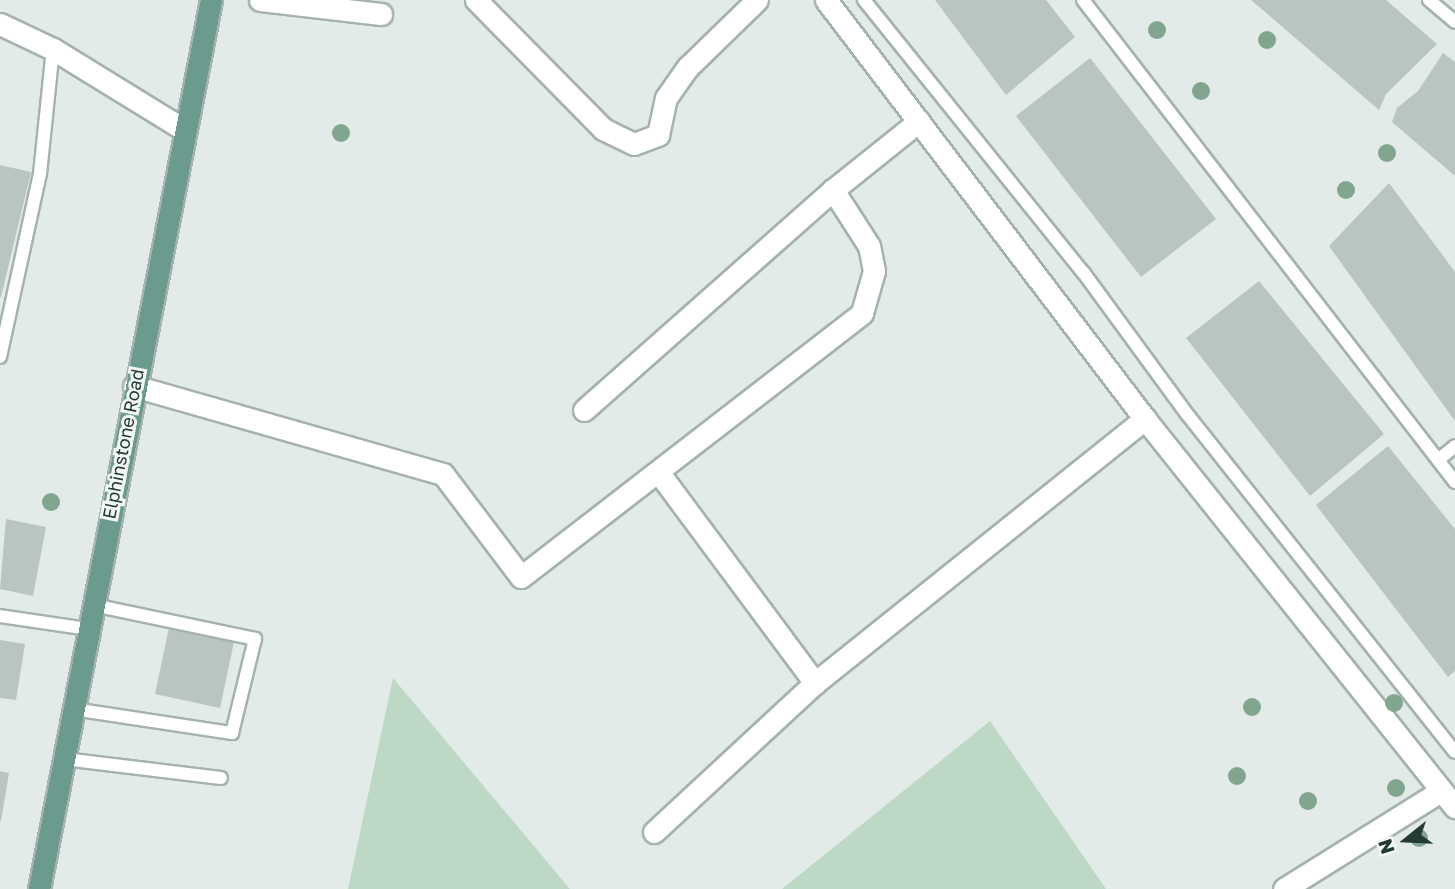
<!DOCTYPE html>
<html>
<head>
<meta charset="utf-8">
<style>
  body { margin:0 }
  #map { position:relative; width:1455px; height:889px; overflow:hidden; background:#e2ebe7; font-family:"Golos Text",sans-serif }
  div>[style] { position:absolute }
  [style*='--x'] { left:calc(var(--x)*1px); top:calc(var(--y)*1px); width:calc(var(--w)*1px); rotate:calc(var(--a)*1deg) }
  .green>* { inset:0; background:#bdd9c5 }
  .building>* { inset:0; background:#b8c5c0 }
  .roads { filter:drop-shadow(2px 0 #a5b2ae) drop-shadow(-2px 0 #a5b2ae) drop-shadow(0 2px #a5b2ae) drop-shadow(0 -2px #a5b2ae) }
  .service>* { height:12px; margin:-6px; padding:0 6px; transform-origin:6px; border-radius:6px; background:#fff }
  .minor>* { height:21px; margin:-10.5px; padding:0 10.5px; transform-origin:10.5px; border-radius:10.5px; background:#fff }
  .primary>* { height:21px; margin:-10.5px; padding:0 10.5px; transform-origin:10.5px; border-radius:10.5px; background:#6b9b8f }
  .trees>* { width:18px; height:18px; margin:-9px; border-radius:50%; background:#82a590 }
  span { translate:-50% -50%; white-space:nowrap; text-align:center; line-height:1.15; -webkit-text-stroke:6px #f2f8f5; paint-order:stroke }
  .street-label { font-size:18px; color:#243a34 }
  .north { position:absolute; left:1371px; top:805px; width:70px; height:70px; -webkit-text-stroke:5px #f2f8f5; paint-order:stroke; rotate:252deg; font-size:19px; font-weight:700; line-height:28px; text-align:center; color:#243a34 }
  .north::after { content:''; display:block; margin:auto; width:24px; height:32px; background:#243a34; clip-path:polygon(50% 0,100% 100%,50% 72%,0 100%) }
</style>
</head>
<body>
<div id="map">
  <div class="green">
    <div style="clip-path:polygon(393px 678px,570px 889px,348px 889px)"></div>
    <div style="clip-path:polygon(990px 721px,1106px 889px,782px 889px)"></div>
  </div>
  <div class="building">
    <div style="clip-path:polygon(935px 0,1046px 0,1075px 37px,1006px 95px)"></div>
    <div style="clip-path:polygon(1251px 0,1386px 0,1437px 44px,1386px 94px,1379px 110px)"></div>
    <div style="clip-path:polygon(1443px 53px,1455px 62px,1455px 176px,1392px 122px,1397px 108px,1418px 91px)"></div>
    <div style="clip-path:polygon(1090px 58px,1216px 219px,1141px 277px,1016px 116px)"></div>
    <div style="clip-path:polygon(0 165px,31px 172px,1px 297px,0 297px)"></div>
    <div style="clip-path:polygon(1389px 183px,1455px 272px,1455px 421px,1329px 246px)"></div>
    <div style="clip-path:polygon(1259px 281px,1384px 434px,1310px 496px,1186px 338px)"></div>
    <div style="clip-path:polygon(1388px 446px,1455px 529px,1455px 671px,1448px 677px,1316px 505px)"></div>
    <div style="clip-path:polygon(6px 519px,46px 527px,33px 596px,0 589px)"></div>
    <div style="clip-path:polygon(170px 623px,235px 637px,220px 708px,155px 694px)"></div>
    <div style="clip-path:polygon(0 640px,25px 644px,16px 700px,0 698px)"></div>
    <div style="clip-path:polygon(0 771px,9px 773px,1px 821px,0 821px)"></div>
  </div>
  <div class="roads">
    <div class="service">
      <div style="--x:864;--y:0;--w:349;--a:51.2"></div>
      <div style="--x:1083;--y:272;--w:176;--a:53.8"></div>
      <div style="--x:1187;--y:414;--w:431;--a:51.6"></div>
      <div style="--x:1083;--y:0;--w:609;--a:52.34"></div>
      <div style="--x:1429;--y:0;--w:34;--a:40"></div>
      <div style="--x:0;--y:357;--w:187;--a:-77.7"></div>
      <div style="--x:40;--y:174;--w:126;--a:-84.1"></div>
      <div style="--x:1438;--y:460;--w:22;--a:-39"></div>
      <div style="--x:0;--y:616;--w:89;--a:8.4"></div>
      <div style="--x:73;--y:709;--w:161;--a:8.6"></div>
      <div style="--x:232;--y:733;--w:97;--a:-76.3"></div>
      <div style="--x:255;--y:639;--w:166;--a:-168.1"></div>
      <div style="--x:64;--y:759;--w:158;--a:6.9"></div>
    </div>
    <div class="minor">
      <div style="--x:260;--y:0;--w:122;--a:6.6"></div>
      <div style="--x:476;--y:0;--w:181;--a:45.4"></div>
      <div style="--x:603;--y:129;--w:34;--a:26"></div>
      <div style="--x:634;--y:144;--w:26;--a:-21"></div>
      <div style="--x:658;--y:135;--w:38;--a:-78"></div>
      <div style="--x:666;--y:98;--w:38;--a:-55"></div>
      <div style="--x:688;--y:67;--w:96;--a:-44.2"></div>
      <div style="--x:826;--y:0;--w:527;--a:52.72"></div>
      <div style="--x:1145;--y:419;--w:497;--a:51.4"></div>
      <div style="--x:0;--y:24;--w:59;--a:25.3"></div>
      <div style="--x:53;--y:49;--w:153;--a:31.6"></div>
      <div style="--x:134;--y:386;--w:321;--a:15.9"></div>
      <div style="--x:443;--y:474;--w:129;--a:52.9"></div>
      <div style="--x:521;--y:577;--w:431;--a:-37.7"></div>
      <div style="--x:862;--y:313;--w:44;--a:-74.1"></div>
      <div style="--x:874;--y:271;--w:25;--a:-101"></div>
      <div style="--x:869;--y:246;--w:67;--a:-122.7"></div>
      <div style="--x:584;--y:410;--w:332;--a:-41.5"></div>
      <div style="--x:833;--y:190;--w:110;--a:-38.7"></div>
      <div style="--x:659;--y:473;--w:262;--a:53.4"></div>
      <div style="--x:654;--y:832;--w:219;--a:-42.8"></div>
      <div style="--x:815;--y:683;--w:423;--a:-38.7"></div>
      <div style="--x:1284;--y:889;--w:185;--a:-32"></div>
    </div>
    <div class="primary">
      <div style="--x:39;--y:889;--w:905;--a:-79.05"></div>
    </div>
  </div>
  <div class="trees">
    <div style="left:1157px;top:30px"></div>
    <div style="left:1267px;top:40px"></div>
    <div style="left:1201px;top:91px"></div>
    <div style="left:341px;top:133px"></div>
    <div style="left:1387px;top:153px"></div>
    <div style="left:1346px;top:190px"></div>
    <div style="left:51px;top:502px"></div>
    <div style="left:1394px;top:703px"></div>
    <div style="left:1252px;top:707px"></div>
    <div style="left:1237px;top:776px"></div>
    <div style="left:1396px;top:788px"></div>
    <div style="left:1308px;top:801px"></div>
    <div style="left:1419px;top:838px"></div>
  </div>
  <div class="street-label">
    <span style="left:123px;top:444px;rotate:-79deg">Elphinstone Road</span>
  </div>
  <div class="north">N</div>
</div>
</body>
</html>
